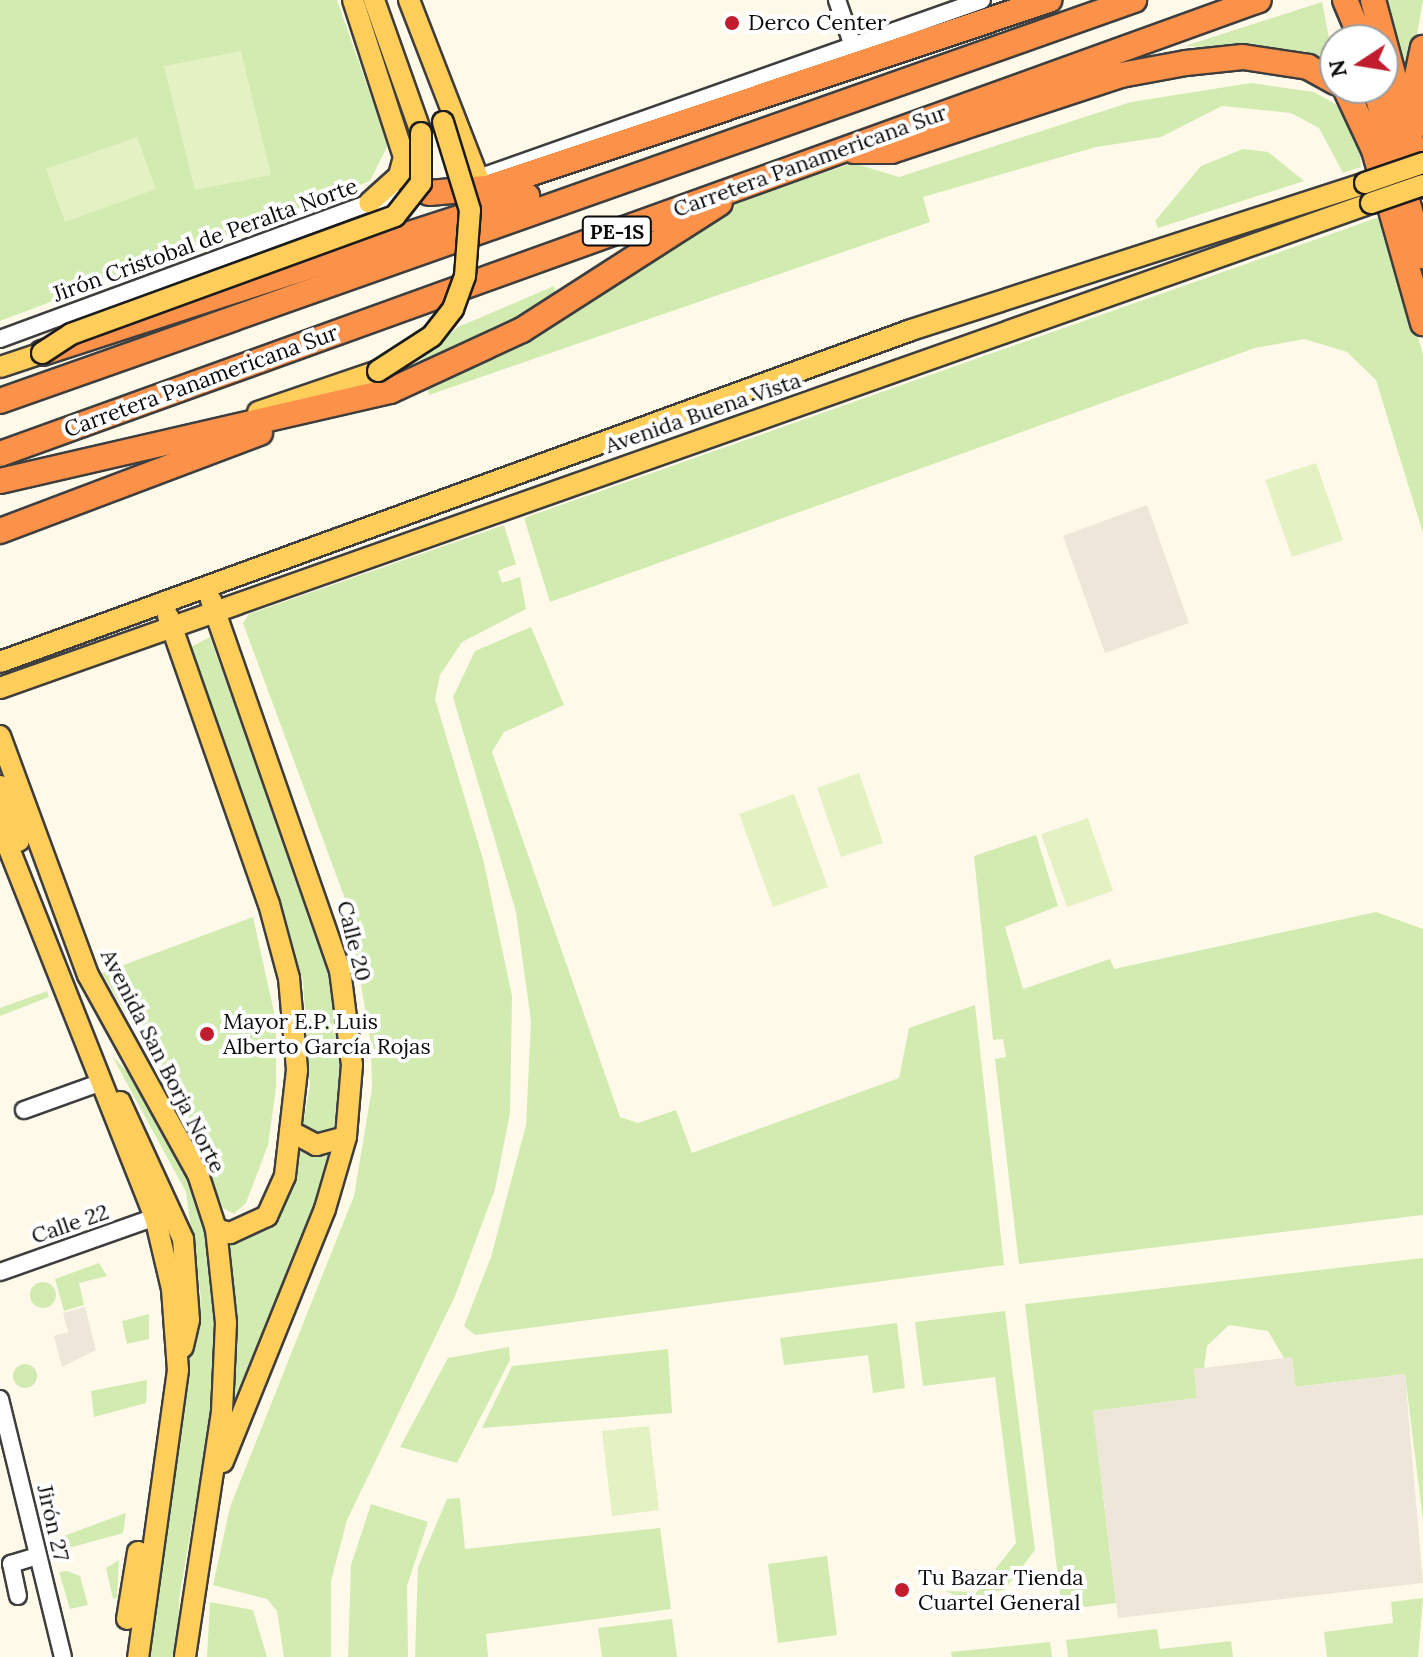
<!DOCTYPE html>
<html>
<head>
<meta charset="utf-8">
<style>
  body { margin:0 }
  #map { position:relative; width:1423px; height:1657px; overflow:hidden; background:#fff9e9; font-family:Lora,serif }
  div>[style] { position:absolute }
  [style*='--x'] { left:calc(var(--x)*1px); top:calc(var(--y)*1px); width:calc(var(--w)*1px); rotate:calc(var(--a)*1deg) }
  .green>* { inset:0; background:#d2ebb1 }
  .round { border-radius:50% }
  .pitch>* { inset:0; background:#e4f1c3 }
  .plaza>* { inset:0; background:#eee7d9 }
  .roads { filter:drop-shadow(2px 0 #3e3e3e) drop-shadow(-2px 0 #3e3e3e) drop-shadow(0 2px #3e3e3e) drop-shadow(0 -2px #3e3e3e) }
  .minor>* { height:16px; margin:-8px; padding:0 8px; transform-origin:8px; border-radius:8px; background:#fff }
  .major>* { height:20px; margin:-10px; padding:0 10px; transform-origin:10px; border-radius:10px; background:#ffcd59 }
  .highway>* { height:24px; margin:-12px; padding:0 12px; transform-origin:12px; border-radius:12px; background:#fc914a }
  .bridges { filter:drop-shadow(2px 0 #1c1c1c) drop-shadow(-2px 0 #1c1c1c) drop-shadow(0 2px #1c1c1c) drop-shadow(0 -2px #1c1c1c) }
  .major-bridge>* { height:20px; margin:-10px; padding:0 10px; transform-origin:10px; border-radius:10px; background:#ffcd59 }
  .dots>* { width:22px; height:22px; translate:-50% -50%; box-sizing:border-box; border:4px solid #fff; border-radius:50% }
  span { translate:-50% -50%; white-space:nowrap; text-align:center; line-height:1.15; -webkit-text-stroke:8px #fff; paint-order:stroke }
  .shield-label span { padding:2px 6px; background:#fff; border:2px solid; border-radius:6px; -webkit-text-stroke-width:0 }
  .shield-label { font-size:20px; color:#0b0b0b; font-weight:700 }
  .poi-label { font-size:22px; color:#0b0b0b }
  .left { translate:0 -50%; text-align:left }
  .street-label { font-size:22px; color:#0b0b0b }
  .north { position:absolute; left:1319px; top:24px; width:80px; height:80px; box-sizing:border-box; background:#fff; border:2px solid #9d9d9d; border-radius:50%; rotate:258deg; font-size:22px; font-weight:700; line-height:32px; text-align:center; color:#0b0b0b }
  .north::after { content:''; display:block; margin:auto; width:28px; height:36px; background:#c11d2e; clip-path:polygon(50% 0,100% 100%,50% 72%,0 100%) }
</style>
</head>
<body>
<div id="map">
  <div class="green">
    <div style="clip-path:polygon(0 0,337px 0,388px 145px,370px 181px,284px 214px,287px 224px,210px 242px,0 321px)"></div>
    <div style="clip-path:polygon(1385px 0,1423px 0,1408px 86px)"></div>
    <div style="clip-path:polygon(1322px 2px,1335px 68px,1308px 52px,1185px 46px)"></div>
    <div style="clip-path:polygon(1251px 83px,1314px 92px,1342px 108px,1359px 138px,1361px 167px,1343px 173px,1319px 128px,1291px 113px,1222px 106px,1161px 137px,1096px 147px,923px 197px,930px 222px,429px 395px,427px 387px,730px 204px,853px 163px,899px 177px,1131px 102px)"></div>
    <div style="clip-path:polygon(1243px 149px,1268px 152px,1304px 181px,1158px 228px,1155px 221px,1201px 166px)"></div>
    <div style="clip-path:polygon(1382px 216px,1423px 354px,1423px 533px,1376px 380px,1347px 352px,1304px 339px,1255px 348px,550px 602px,524px 518px)"></div>
    <div style="clip-path:polygon(554px 286px,558px 302px,410px 369px,458px 327px)"></div>
    <div style="clip-path:polygon(504px 525px,516px 564px,498px 571px,502px 583px,520px 577px,526px 609px,462px 642px,440px 675px,435px 699px,483px 859px,512px 996px,510px 1113px,495px 1189px,455px 1296px,347px 1520px,331px 1581px,331px 1657px,284px 1657px,277px 1611px,267px 1599px,213px 1585px,230px 1507px,354px 1196px,372px 1088px,371px 1045px,348px 907px,243px 623px,249px 614px)"></div>
    <div style="clip-path:polygon(531px 627px,564px 705px,504px 732px,492px 752px,620px 1117px,638px 1123px,676px 1110px,692px 1153px,899px 1078px,909px 1028px,975px 1005px,1004px 1265px,475px 1335px,464px 1326px,491px 1257px,526px 1125px,531px 1021px,516px 912px,453px 697px,475px 651px)"></div>
    <div style="clip-path:polygon(210px 637px,331px 969px,343px 1062px,339px 1132px,301px 1259px,242px 1397px,230px 1398px,229px 1239px,274px 1220px,292px 1184px,310px 1086px,303px 980px,187px 649px)"></div>
    <div style="clip-path:polygon(1036px 835px,1058px 906px,1005px 927px,1023px 989px,1110px 959px,1114px 969px,1376px 912px,1423px 929px,1423px 1215px,1019px 1264px,995px 1059px,1006px 1057px,1003px 1039px,993px 1040px,974px 856px)"></div>
    <div style="clip-path:polygon(253px 917px,276px 1021px,276px 1088px,268px 1145px,246px 1203px,234px 1214px,223px 1208px,174px 1096px,102px 973px)"></div>
    <div style="clip-path:polygon(47px 991px,49px 997px,0 1016px,0 1008px)"></div>
    <div style="clip-path:polygon(112px 1056px,153px 1098px,192px 1172px,217px 1282px,212px 1409px,179px 1599px,178px 1657px,146px 1657px,163px 1496px,201px 1298px,186px 1192px)"></div>
    <div style="clip-path:polygon(1423px 1258px,1423px 1521px,1405px 1374px,1295px 1387px,1292px 1358px,1284px 1358px,1268px 1331px,1229px 1325px,1207px 1346px,1204px 1368px,1194px 1369px,1197px 1398px,1093px 1411px,1116px 1603px,1062px 1610px,1025px 1304px)"></div>
    <div style="clip-path:polygon(99px 1263px,107px 1276px,79px 1283px,84px 1305px,64px 1311px,55px 1279px)"></div>
    <div class="round" style="left:30px;top:1282px;width:26px;height:26px"></div>
    <div style="clip-path:polygon(1005px 1311px,1035px 1550px,1004px 1590px,985px 1593px,994px 1599px,972px 1602px,945px 1591px,977px 1592px,1016px 1543px,995px 1377px,923px 1386px,915px 1322px)"></div>
    <div style="clip-path:polygon(149px 1314px,149px 1339px,127px 1344px,122px 1321px)"></div>
    <div style="clip-path:polygon(897px 1323px,905px 1388px,873px 1393px,868px 1355px,784px 1365px,780px 1338px)"></div>
    <div style="clip-path:polygon(509px 1347px,510px 1360px,457px 1463px,400px 1447px,448px 1358px)"></div>
    <div style="clip-path:polygon(668px 1349px,672px 1413px,482px 1428px,512px 1366px)"></div>
    <div class="round" style="left:13px;top:1364px;width:24px;height:24px"></div>
    <div style="clip-path:polygon(147px 1380px,146px 1403px,94px 1417px,91px 1391px)"></div>
    <div style="clip-path:polygon(460px 1498px,465px 1549px,660px 1528px,671px 1609px,486px 1634px,488px 1657px,415px 1657px,418px 1567px,447px 1499px)"></div>
    <div style="clip-path:polygon(371px 1504px,428px 1522px,407px 1586px,408px 1657px,348px 1657px,351px 1565px)"></div>
    <div style="clip-path:polygon(126px 1513px,123px 1533px,54px 1552px,50px 1541px)"></div>
    <div style="clip-path:polygon(827px 1556px,837px 1635px,778px 1643px,768px 1564px)"></div>
    <div style="clip-path:polygon(119px 1560px,117px 1598px,113px 1599px,106px 1568px)"></div>
    <div style="clip-path:polygon(67px 1571px,80px 1576px,88px 1605px,70px 1609px,59px 1572px)"></div>
    <div style="clip-path:polygon(1423px 1598px,1418px 1657px,1327px 1657px,1324px 1632px,1393px 1623px,1391px 1602px)"></div>
    <div style="clip-path:polygon(210px 1602px,253px 1610px,267px 1657px,207px 1657px)"></div>
    <div style="clip-path:polygon(672px 1619px,677px 1657px,602px 1657px,598px 1628px)"></div>
    <div style="clip-path:polygon(1157px 1629px,1160px 1649px,1231px 1641px,1233px 1657px,1068px 1657px,1066px 1640px)"></div>
    <div style="clip-path:polygon(1050px 1642px,1052px 1657px,952px 1657px,951px 1652px)"></div>
  </div>
  <div class="pitch">
    <div style="clip-path:polygon(241px 51px,271px 175px,195px 190px,164px 66px)"></div>
    <div style="clip-path:polygon(137px 137px,156px 189px,65px 222px,46px 169px)"></div>
    <div style="clip-path:polygon(1316px 463px,1343px 540px,1292px 557px,1265px 480px)"></div>
    <div style="clip-path:polygon(859px 773px,883px 843px,841px 857px,817px 788px)"></div>
    <div style="clip-path:polygon(794px 794px,828px 887px,773px 907px,739px 814px)"></div>
    <div style="clip-path:polygon(1088px 818px,1113px 891px,1067px 907px,1041px 834px)"></div>
    <div style="clip-path:polygon(649px 1426px,659px 1510px,612px 1516px,602px 1431px)"></div>
  </div>
  <div class="plaza">
    <div style="clip-path:polygon(1147px 505px,1189px 623px,1105px 653px,1063px 536px)"></div>
    <div style="clip-path:polygon(85px 1307px,96px 1350px,62px 1367px,54px 1336px,68px 1332px,63px 1313px)"></div>
    <div style="clip-path:polygon(1292px 1357px,1296px 1387px,1405px 1374px,1423px 1583px,1118px 1618px,1093px 1411px,1197px 1398px,1194px 1369px)"></div>
  </div>
  <div class="roads">
    <div class="minor">
      <div style="--x:837;--y:0;--w:49;--a:70.8"></div>
      <div style="--x:467;--y:182;--w:546;--a:-19.46"></div>
      <div style="--x:0;--y:339;--w:393;--a:-20.2"></div>
      <div style="--x:369;--y:203;--w:50;--a:-9.3"></div>
      <div style="--x:24;--y:1110;--w:80;--a:-19.8"></div>
      <div style="--x:0;--y:1272;--w:164;--a:-19.5"></div>
      <div style="--x:0;--y:1399;--w:266;--a:76.3"></div>
      <div style="--x:18;--y:1596;--w:33;--a:-102"></div>
      <div style="--x:11;--y:1564;--w:28;--a:-17"></div>
    </div>
    <div class="major">
      <div style="--x:353;--y:0;--w:165;--a:72"></div>
      <div style="--x:404;--y:157;--w:20;--a:105"></div>
      <div style="--x:399;--y:176;--w:40;--a:138"></div>
      <div style="--x:374;--y:0;--w:141;--a:70.5"></div>
      <div style="--x:409;--y:0;--w:191;--a:68.8"></div>
      <div style="--x:0;--y:367;--w:44;--a:-18.4"></div>
      <div style="--x:258;--y:412;--w:127;--a:-18.9"></div>
      <div style="--x:211;--y:600;--w:392;--a:70.8"></div>
      <div style="--x:340;--y:970;--w:96;--a:82.8"></div>
      <div style="--x:352;--y:1065;--w:72;--a:94.8"></div>
      <div style="--x:346;--y:1137;--w:75;--a:106.3"></div>
      <div style="--x:325;--y:1209;--w:273;--a:112"></div>
      <div style="--x:168;--y:616;--w:305;--a:70.7"></div>
      <div style="--x:269;--y:904;--w:77;--a:74.9"></div>
      <div style="--x:289;--y:978;--w:92;--a:85"></div>
      <div style="--x:297;--y:1070;--w:107;--a:96.5"></div>
      <div style="--x:285;--y:1176;--w:44;--a:114.2"></div>
      <div style="--x:267;--y:1216;--w:41;--a:155.3"></div>
      <div style="--x:230;--y:1233;--w:15;--a:-164"></div>
      <div style="--x:0;--y:662;--w:970;--a:-20.02"></div>
      <div style="--x:911;--y:330;--w:477;--a:-17.9"></div>
      <div style="--x:0;--y:688;--w:1454;--a:-19.48"></div>
      <div style="--x:0;--y:736;--w:255;--a:69.8"></div>
      <div style="--x:88;--y:975;--w:227;--a:61.1"></div>
      <div style="--x:198;--y:1174;--w:58;--a:71.9"></div>
      <div style="--x:216;--y:1229;--w:95;--a:83.9"></div>
      <div style="--x:226;--y:1323;--w:89;--a:92.6"></div>
      <div style="--x:222;--y:1412;--w:248;--a:98.6"></div>
      <div style="--x:0;--y:786;--w:58;--a:70.9"></div>
      <div style="--x:0;--y:826;--w:421;--a:68.4"></div>
      <div style="--x:155;--y:1217;--w:74;--a:76.7"></div>
      <div style="--x:172;--y:1289;--w:81;--a:85.8"></div>
      <div style="--x:178;--y:1370;--w:290;--a:97.9"></div>
      <div style="--x:120;--y:1102;--w:151;--a:65.3"></div>
      <div style="--x:183;--y:1239;--w:81;--a:85.8"></div>
      <div style="--x:189;--y:1320;--w:28;--a:103"></div>
      <div style="--x:290;--y:1131;--w:30;--a:28"></div>
      <div style="--x:316;--y:1145;--w:31;--a:-15"></div>
      <div style="--x:127;--y:1619;--w:68;--a:-80.7"></div>
    </div>
    <div class="highway">
      <div style="--x:1345;--y:0;--w:43;--a:67"></div>
      <div style="--x:1373;--y:0;--w:192;--a:74.9"></div>
      <div style="--x:1345;--y:88;--w:68;--a:64.9"></div>
      <div style="--x:1374;--y:150;--w:180;--a:74.2"></div>
      <div style="--x:1375;--y:88;--w:175;--a:74.1"></div>
      <div style="--x:1421;--y:124;--w:39;--a:-99"></div>
      <div style="--x:1415;--y:85;--w:38;--a:-78"></div>
      <div style="--x:854;--y:151;--w:37;--a:0"></div>
      <div style="--x:891;--y:151;--w:242;--a:-18.3"></div>
      <div style="--x:1121;--y:75;--w:66;--a:-10.5"></div>
      <div style="--x:1186;--y:63;--w:57;--a:-6"></div>
      <div style="--x:1243;--y:57;--w:66;--a:8.7"></div>
      <div style="--x:1308;--y:67;--w:31;--a:29"></div>
      <div style="--x:429;--y:193;--w:58;--a:-4.9"></div>
      <div style="--x:487;--y:188;--w:593;--a:-18.5"></div>
      <div style="--x:42;--y:353;--w:510;--a:-17.94"></div>
      <div style="--x:0;--y:401;--w:1203;--a:-19.47"></div>
      <div style="--x:0;--y:454;--w:1338;--a:-19.83"></div>
      <div style="--x:0;--y:481;--w:400;--a:-13"></div>
      <div style="--x:390;--y:391;--w:145;--a:-24.8"></div>
      <div style="--x:522;--y:330;--w:235;--a:-32.7"></div>
      <div style="--x:0;--y:531;--w:278;--a:-20.7"></div>
    </div>
  </div>
  <div class="bridges">
    <div class="major-bridge">
      <div style="--x:1365;--y:183;--w:61;--a:-19"></div>
      <div style="--x:1371;--y:203;--w:55;--a:-19.1"></div>
      <div style="--x:42;--y:353;--w:35;--a:-33"></div>
      <div style="--x:71;--y:334;--w:345;--a:-20"></div>
      <div style="--x:395;--y:216;--w:42;--a:-51.8"></div>
      <div style="--x:421;--y:183;--w:50;--a:-90"></div>
      <div style="--x:378;--y:371;--w:64;--a:-32.9"></div>
      <div style="--x:432;--y:336;--w:34;--a:-52"></div>
      <div style="--x:453;--y:309;--w:35;--a:-70"></div>
      <div style="--x:465;--y:276;--w:66;--a:-85.7"></div>
      <div style="--x:470;--y:210;--w:92;--a:-107.1"></div>
    </div>
  </div>
  <div class="dots">
    <div style="left:732px;top:23px;background:#c11d2e"></div>
    <div style="left:207px;top:1034px;background:#c11d2e"></div>
    <div style="left:902px;top:1590px;background:#c11d2e"></div>
  </div>
  <div class="shield-label">
    <span style="left:617px;top:231px">PE-1S</span>
  </div>
  <div class="poi-label">
    <span class="left" style="left:748px;top:23px">Derco Center</span>
    <span class="left" style="left:223px;top:1034px">Mayor E.P. Luis<br>Alberto García Rojas</span>
    <span class="left" style="left:918px;top:1590px">Tu Bazar Tienda<br>Cuartel General</span>
  </div>
  <div class="street-label">
    <span style="left:810px;top:161px;rotate:-20deg">Carretera Panamericana Sur</span>
    <span style="left:205px;top:240px;rotate:-20deg">Jirón Cristobal de Peralta Norte</span>
    <span style="left:201px;top:381px;rotate:-20deg">Carretera Panamericana Sur</span>
    <span style="left:703px;top:413px;rotate:-19deg">Avenida Buena Vista</span>
    <span style="left:354px;top:941px;rotate:76deg">Calle 20</span>
    <span style="left:163px;top:1061px;rotate:63deg">Avenida San Borja Norte</span>
    <span style="left:70px;top:1224px;rotate:-19deg">Calle 22</span>
    <span style="left:53px;top:1523px;rotate:77deg">Jirón 27</span>
  </div>
  <div class="north">N</div>
</div>
</body>
</html>
